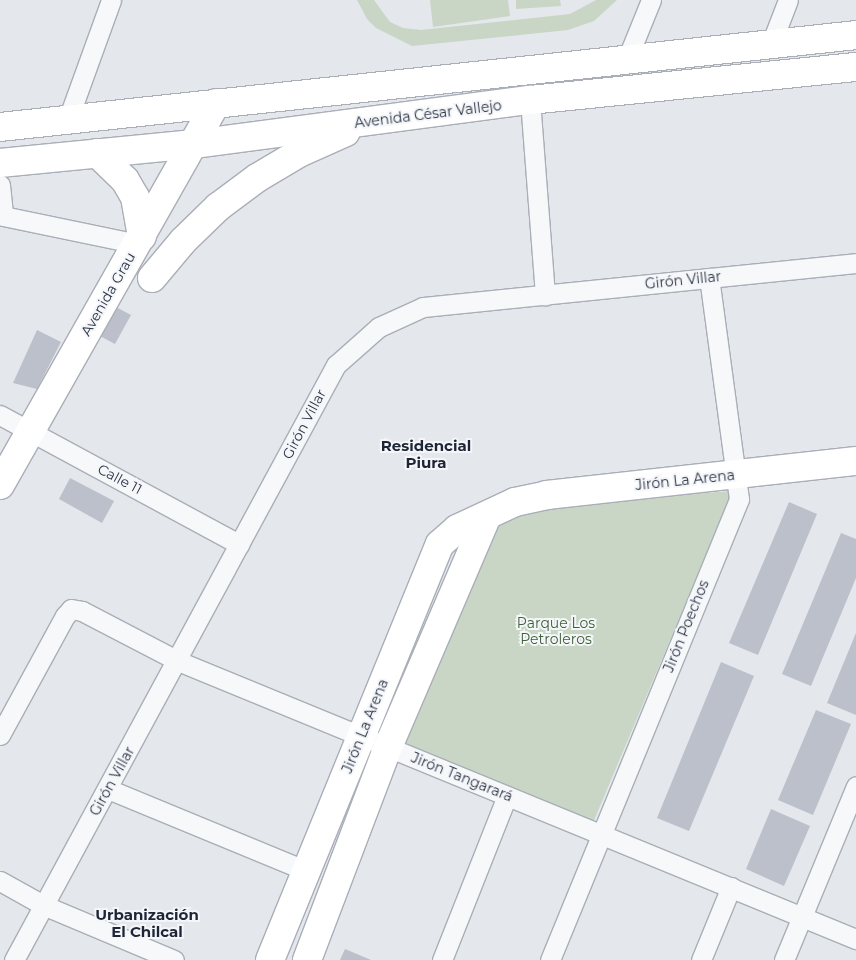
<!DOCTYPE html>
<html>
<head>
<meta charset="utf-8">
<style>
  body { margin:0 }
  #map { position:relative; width:856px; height:960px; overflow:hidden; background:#e4e7ec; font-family:Montserrat,sans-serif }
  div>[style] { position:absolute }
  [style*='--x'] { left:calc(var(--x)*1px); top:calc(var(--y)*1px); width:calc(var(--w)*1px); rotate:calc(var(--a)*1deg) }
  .green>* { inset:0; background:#c9d6c5 }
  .building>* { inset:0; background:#bbc0ca }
  .roads { filter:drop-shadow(1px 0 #a9aeb7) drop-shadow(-1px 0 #a9aeb7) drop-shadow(0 1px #a9aeb7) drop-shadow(0 -1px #a9aeb7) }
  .street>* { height:19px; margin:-9.5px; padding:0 9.5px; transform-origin:9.5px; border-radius:9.5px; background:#f7f8fa }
  .secondary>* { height:28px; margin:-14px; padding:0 14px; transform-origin:14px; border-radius:14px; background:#fff }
  .primary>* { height:28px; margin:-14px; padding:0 14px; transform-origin:14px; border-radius:14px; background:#fff }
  span { translate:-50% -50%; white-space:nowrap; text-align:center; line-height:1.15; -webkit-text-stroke:4px #f4f6f9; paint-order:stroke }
  .street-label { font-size:14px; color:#2b3445 }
  .park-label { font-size:14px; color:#3f6138 }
  .neighbourhood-label { font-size:15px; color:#1d2536; font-weight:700 }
</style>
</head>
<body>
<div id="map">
  <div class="green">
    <div style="clip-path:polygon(357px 0,374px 0,390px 22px,403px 28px,421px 30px,570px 14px,596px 0,617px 0,594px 21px,568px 30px,412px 46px,376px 28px,367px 19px)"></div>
    <div style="clip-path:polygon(430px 0,508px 0,510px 16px,433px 27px)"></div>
    <div style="clip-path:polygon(516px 0,560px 0,561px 6px,516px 9px)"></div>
    <div style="clip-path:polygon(733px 491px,592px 825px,395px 742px,498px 524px,541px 504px)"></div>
  </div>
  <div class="building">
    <div style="clip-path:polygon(114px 306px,131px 315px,115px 344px,98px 335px)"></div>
    <div style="clip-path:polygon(37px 330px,61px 342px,37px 389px,13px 383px)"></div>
    <div style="clip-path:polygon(70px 478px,114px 501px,102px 523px,59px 499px)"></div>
    <div style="clip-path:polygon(789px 502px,817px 514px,758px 655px,729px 643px)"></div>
    <div style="clip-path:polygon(841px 533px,856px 539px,856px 578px,811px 686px,782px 674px)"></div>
    <div style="clip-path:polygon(856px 633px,856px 715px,827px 703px)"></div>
    <div style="clip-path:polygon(721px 662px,754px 676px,689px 831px,657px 818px)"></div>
    <div style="clip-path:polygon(816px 710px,851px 724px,813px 815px,778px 800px)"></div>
    <div style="clip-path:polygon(771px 809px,810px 826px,784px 886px,746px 869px)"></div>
    <div style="clip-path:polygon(345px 949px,371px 960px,340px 960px)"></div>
  </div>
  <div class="roads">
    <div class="street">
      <div style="--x:771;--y:44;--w:47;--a:-68.9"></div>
      <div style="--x:627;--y:59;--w:64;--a:-67.9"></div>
      <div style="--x:530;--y:100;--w:196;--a:85.6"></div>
      <div style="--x:68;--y:119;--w:127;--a:-70.1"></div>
      <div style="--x:0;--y:185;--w:31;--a:84"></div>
      <div style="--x:3;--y:216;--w:138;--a:11.7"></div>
      <div style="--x:0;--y:415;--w:272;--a:28.4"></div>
      <div style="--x:0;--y:735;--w:136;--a:-61.4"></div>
      <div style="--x:65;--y:616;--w:9;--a:-49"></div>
      <div style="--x:71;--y:609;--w:11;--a:10"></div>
      <div style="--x:82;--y:611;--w:108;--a:27.5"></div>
      <div style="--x:178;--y:661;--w:733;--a:22.3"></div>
      <div style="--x:108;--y:789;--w:215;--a:22.4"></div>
      <div style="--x:0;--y:881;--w:49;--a:29.2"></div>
      <div style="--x:43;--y:905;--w:142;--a:22.8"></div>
      <div style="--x:14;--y:960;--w:677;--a:-61.58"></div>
      <div style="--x:336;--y:365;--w:57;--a:-41.5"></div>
      <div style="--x:379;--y:327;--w:48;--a:-24.4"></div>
      <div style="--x:423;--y:307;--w:435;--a:-5.8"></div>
      <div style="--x:442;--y:960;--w:176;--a:-68.4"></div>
      <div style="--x:550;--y:960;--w:498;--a:-67.7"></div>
      <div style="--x:739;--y:499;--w:223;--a:-97.7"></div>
      <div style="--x:701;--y:960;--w:79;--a:-67.7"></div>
      <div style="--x:784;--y:960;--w:188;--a:-67.5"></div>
    </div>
    <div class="secondary">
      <div style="--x:0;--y:485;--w:439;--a:-60.5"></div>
      <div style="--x:270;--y:960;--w:449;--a:-67.8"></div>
      <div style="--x:440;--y:544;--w:23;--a:-41"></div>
      <div style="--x:457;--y:529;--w:64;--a:-25"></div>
      <div style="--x:515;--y:502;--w:33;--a:-12"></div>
      <div style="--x:547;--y:495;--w:311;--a:-6.3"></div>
      <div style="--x:307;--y:960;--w:228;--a:-69.2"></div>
      <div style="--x:388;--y:747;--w:251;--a:-66.8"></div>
    </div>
    <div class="primary">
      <div style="--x:0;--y:127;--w:861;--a:-6.13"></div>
      <div style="--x:97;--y:153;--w:39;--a:44"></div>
      <div style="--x:125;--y:180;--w:20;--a:60"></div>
      <div style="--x:135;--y:197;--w:40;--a:80"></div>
      <div style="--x:0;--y:163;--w:195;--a:-5.6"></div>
      <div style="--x:194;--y:144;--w:339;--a:-7.5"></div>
      <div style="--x:530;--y:100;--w:328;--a:-5.8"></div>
      <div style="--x:152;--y:278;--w:48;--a:-50"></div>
      <div style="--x:183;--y:241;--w:49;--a:-44.2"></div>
      <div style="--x:218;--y:207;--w:49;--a:-36.6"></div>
      <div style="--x:257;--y:178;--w:49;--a:-30.8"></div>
      <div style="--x:299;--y:153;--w:51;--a:-24.1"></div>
    </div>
  </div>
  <div class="street-label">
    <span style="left:428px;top:114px;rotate:-7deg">Avenida César Vallejo</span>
    <span style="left:683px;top:280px;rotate:-6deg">Girón Villar</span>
    <span style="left:108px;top:294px;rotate:-60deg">Avenida Grau</span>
    <span style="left:304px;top:424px;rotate:-62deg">Girón Villar</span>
    <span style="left:120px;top:479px;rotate:28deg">Calle 11</span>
    <span style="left:685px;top:480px;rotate:-6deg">Jirón La Arena</span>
    <span style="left:686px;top:626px;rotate:-68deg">Jirón Poechos</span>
    <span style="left:365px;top:726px;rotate:-68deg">Jirón La Arena</span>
    <span style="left:462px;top:777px;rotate:22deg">Jirón Tangarará</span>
    <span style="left:112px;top:781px;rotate:-61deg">Girón Villar</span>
  </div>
  <div class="park-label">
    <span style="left:556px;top:631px">Parque Los<br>Petroleros</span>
  </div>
  <div class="neighbourhood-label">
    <span style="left:426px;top:454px">Residencial<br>Piura</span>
    <span style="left:147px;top:923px">Urbanización<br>El Chilcal</span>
  </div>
</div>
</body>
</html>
